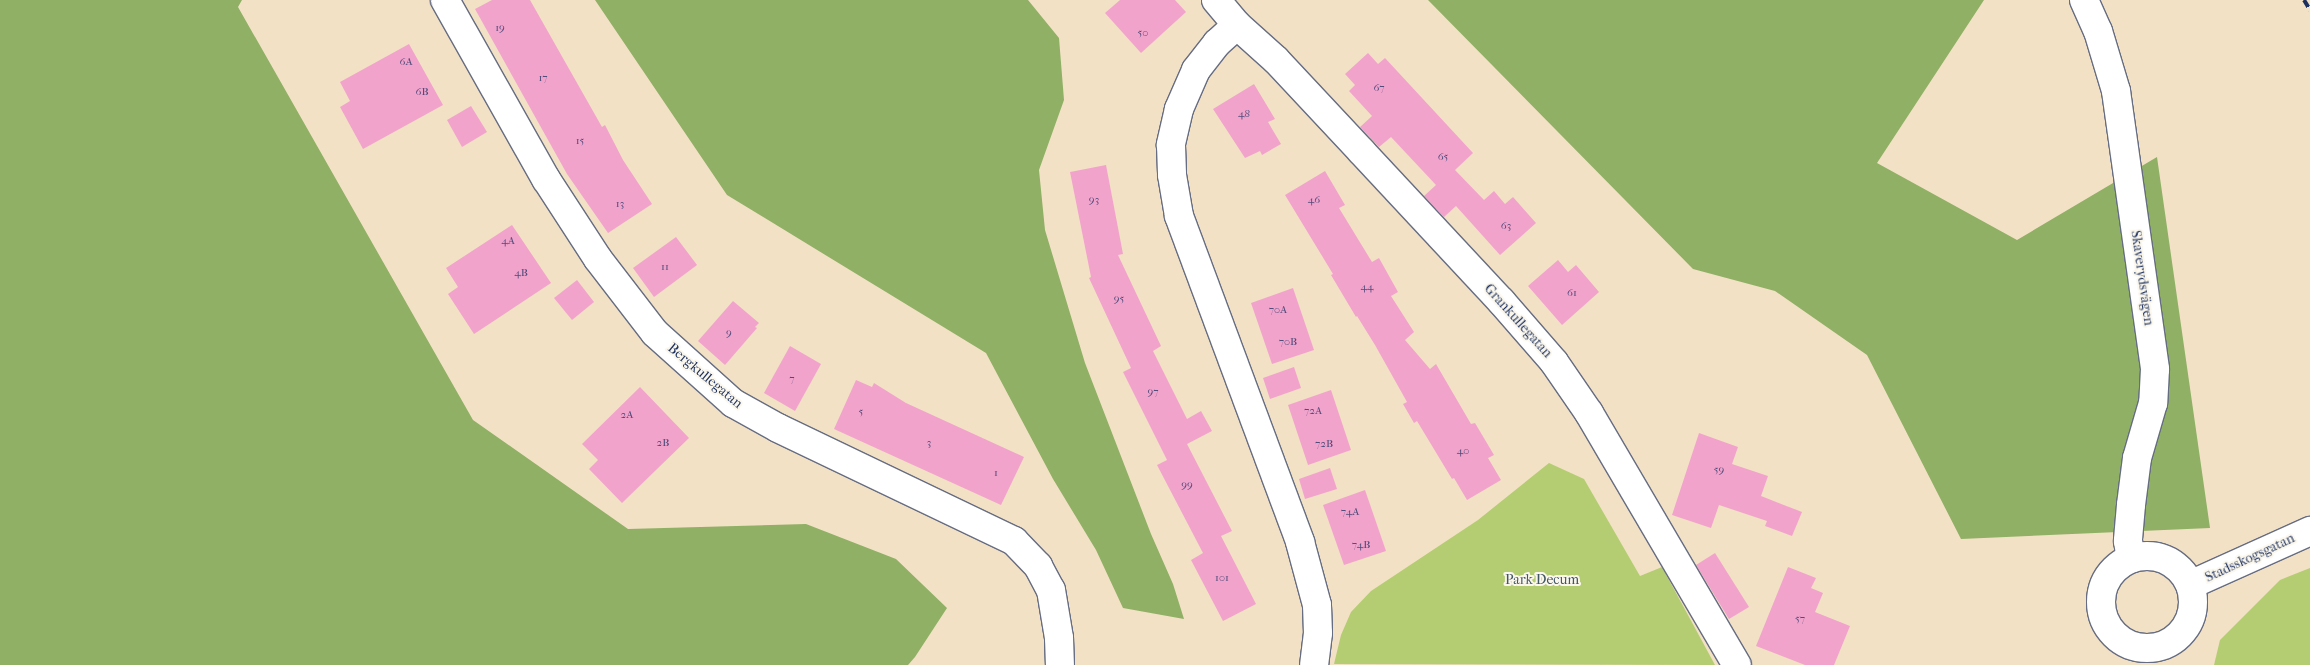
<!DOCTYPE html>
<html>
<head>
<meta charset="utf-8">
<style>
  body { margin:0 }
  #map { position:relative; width:2310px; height:665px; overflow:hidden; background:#f2e1c5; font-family:"IM FELL French Canon",serif }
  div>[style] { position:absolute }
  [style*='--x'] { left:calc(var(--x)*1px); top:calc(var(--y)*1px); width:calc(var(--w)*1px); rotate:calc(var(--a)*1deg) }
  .green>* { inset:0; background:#b4cd73 }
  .forest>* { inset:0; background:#8fb065 }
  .building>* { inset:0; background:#f2a3cc }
  .roads { filter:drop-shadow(1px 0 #666d82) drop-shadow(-1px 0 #666d82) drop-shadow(0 1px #666d82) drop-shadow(0 -1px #666d82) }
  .minor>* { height:28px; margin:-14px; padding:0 14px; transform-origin:14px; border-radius:14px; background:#fff }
  .minor>.ring { margin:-14px; padding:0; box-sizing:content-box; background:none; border:28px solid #fff; border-radius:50% }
  .rail>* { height:4px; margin-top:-2px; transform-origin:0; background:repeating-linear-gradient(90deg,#1b2f5e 0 8px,transparent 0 12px) }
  span { translate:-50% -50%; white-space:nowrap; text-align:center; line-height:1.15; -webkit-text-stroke:4px #fbf7ec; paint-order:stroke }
  .number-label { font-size:11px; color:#514c7a }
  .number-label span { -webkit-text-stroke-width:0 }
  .street-label { font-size:14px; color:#1b2f5e }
  .park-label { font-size:14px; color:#415663 }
</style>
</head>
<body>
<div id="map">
  <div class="green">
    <div style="clip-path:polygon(1549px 463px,1584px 479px,1640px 576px,1662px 567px,1715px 665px,1334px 664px,1341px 635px,1351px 612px,1371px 591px,1478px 520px)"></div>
    <div style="clip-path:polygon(2310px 568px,2310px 665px,2214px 665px,2220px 640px,2280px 580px)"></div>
  </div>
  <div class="forest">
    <div style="clip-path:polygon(0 0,242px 0,238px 7px,473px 420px,628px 529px,806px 524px,896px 559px,947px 608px,915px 657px,908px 665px,0 665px)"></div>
    <div style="clip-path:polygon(595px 0,1028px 0,1059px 38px,1064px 100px,1039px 170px,1045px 230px,1085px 363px,1151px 534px,1173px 584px,1184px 619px,1123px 608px,1096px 550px,1053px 479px,986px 353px,727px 195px)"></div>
    <div style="clip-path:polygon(1428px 0,1984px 0,1877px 163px,2017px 240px,2157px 157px,2210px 528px,1961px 539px,1867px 355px,1775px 291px,1693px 269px)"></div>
  </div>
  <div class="building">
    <div style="clip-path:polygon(492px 0,530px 0,602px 127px,605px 125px,623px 160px,652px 204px,608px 233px,567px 174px,475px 9px)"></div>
    <div style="clip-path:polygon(1120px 0,1175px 0,1186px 12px,1141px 53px,1105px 13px)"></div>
    <div style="clip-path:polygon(409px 44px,443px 105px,363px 149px,340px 107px,350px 101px,340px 82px)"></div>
    <div style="clip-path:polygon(1368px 53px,1378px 64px,1385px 58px,1473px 153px,1455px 170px,1484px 200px,1494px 191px,1505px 204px,1513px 197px,1536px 223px,1500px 255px,1456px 206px,1444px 217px,1424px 196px,1436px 185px,1391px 137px,1379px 147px,1360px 127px,1372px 116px,1349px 91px,1355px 85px,1345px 74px)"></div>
    <div style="clip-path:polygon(1254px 84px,1275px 119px,1268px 122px,1281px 144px,1262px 155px,1260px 151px,1245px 158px,1213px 109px)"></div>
    <div style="clip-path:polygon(471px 106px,487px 132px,462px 147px,447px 120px)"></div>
    <div style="clip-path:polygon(1106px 165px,1123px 254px,1118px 255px,1161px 346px,1153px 351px,1187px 419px,1201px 411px,1212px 431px,1187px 444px,1232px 531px,1221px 536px,1256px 604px,1223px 621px,1191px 560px,1203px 553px,1157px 465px,1167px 460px,1123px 372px,1131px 368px,1089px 278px,1091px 277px,1070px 172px)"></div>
    <div style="clip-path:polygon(1325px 171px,1345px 205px,1339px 208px,1372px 262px,1379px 258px,1398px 292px,1391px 296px,1414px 332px,1405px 340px,1430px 369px,1436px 364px,1471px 424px,1475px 423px,1494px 455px,1488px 458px,1501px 480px,1467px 500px,1454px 478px,1452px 479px,1417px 421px,1414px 423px,1403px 404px,1407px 402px,1375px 345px,1357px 316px,1356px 317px,1331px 275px,1333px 274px,1285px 195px)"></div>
    <div style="clip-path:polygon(512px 225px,551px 283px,474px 334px,448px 294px,458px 287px,446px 268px)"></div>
    <div style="clip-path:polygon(676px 237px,697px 265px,654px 297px,633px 268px)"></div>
    <div style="clip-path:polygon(1558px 260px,1568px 272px,1576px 265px,1599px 292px,1562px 325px,1528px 286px)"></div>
    <div style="clip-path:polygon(577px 280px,594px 302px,572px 320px,554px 298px)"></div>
    <div style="clip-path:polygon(1293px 288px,1314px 350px,1272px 364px,1251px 303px)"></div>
    <div style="clip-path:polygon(733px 301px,759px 323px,755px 327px,757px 328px,725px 365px,698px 341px)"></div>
    <div style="clip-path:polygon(790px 346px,821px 364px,795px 411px,764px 393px)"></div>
    <div style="clip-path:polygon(1294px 367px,1301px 388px,1270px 399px,1263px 378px)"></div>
    <div style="clip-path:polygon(856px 380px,872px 387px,874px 383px,906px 403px,1024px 457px,1001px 505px,834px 429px)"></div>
    <div style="clip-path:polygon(640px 387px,689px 438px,622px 503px,589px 469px,598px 460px,582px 444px)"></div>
    <div style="clip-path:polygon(1331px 390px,1351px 450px,1308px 465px,1288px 405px)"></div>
    <div style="clip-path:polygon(1699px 433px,1738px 447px,1732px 464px,1768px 476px,1761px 496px,1802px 512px,1792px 536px,1765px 526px,1767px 521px,1719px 505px,1711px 528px,1672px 515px)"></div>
    <div style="clip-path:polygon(1330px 468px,1337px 489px,1305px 499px,1299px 479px)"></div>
    <div style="clip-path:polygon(1365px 490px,1386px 551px,1344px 565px,1323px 505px)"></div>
    <div style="clip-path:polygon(1715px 553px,1749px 607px,1729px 619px,1696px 565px)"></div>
    <div style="clip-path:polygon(1788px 567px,1816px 578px,1811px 588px,1823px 593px,1815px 612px,1850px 626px,1834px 665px,1805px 665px,1756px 646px)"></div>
  </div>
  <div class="roads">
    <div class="minor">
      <div style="--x:445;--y:0;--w:206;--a:60.6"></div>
      <div style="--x:546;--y:179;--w:95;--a:57"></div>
      <div style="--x:598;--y:259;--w:93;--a:52.4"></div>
      <div style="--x:655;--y:333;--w:105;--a:41.9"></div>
      <div style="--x:733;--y:403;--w:51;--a:29.1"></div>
      <div style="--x:778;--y:428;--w:262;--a:25.6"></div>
      <div style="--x:1014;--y:541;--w:35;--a:46"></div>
      <div style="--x:1038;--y:566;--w:27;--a:62"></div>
      <div style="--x:1051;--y:590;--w:49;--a:80.5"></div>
      <div style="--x:1059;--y:638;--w:27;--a:88"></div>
      <div style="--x:1216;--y:0;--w:33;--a:50"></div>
      <div style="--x:1237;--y:25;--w:52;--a:41.9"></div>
      <div style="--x:1276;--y:60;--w:126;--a:46.9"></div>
      <div style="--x:1362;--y:152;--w:204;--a:47"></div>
      <div style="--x:1501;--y:301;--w:81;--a:49"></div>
      <div style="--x:1554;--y:362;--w:62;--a:55.5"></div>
      <div style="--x:1589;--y:413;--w:292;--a:59.6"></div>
      <div style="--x:2084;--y:0;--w:34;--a:66"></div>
      <div style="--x:2098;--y:31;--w:63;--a:73.3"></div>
      <div style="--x:2116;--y:91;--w:281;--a:82"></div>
      <div style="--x:2155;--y:369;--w:34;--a:93"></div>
      <div style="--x:2153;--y:403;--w:57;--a:106.2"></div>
      <div style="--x:2137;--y:458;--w:47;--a:97.3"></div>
      <div style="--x:2131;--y:505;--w:36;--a:95"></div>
      <div style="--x:2128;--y:541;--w:18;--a:81"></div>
      <div style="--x:1237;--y:25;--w:27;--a:138"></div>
      <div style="--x:1217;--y:43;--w:34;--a:128"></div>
      <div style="--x:1196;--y:70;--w:43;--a:113.6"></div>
      <div style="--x:1179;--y:109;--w:37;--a:103"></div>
      <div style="--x:1171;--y:145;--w:30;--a:88"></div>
      <div style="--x:1172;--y:175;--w:42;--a:80.3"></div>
      <div style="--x:1179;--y:216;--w:348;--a:69.6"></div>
      <div style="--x:1300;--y:542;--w:65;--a:74.9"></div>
      <div style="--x:1317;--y:605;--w:28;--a:88"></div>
      <div style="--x:1318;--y:633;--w:32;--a:97"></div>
      <div class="ring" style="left:2101px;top:556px;width:64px;height:64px"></div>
      <div style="--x:2190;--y:585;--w:132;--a:-24.2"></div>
    </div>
  </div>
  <div class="rail">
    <div style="--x:2304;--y:0;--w:12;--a:59"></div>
  </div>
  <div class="number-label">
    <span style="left:500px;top:28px">19</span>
    <span style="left:1143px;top:33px">50</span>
    <span style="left:406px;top:62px">6A</span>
    <span style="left:543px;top:78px">17</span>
    <span style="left:1379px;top:88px">67</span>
    <span style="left:422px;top:92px">6B</span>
    <span style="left:1244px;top:114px">48</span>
    <span style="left:580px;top:141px">15</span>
    <span style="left:1443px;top:157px">65</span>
    <span style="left:1094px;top:200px">93</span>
    <span style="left:1314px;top:200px">46</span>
    <span style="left:620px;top:204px">13</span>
    <span style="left:1506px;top:226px">63</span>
    <span style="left:508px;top:241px">4A</span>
    <span style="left:665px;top:267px">11</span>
    <span style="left:521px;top:273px">4B</span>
    <span style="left:1367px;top:287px">44</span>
    <span style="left:1572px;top:293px">61</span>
    <span style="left:1119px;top:299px">95</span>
    <span style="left:1278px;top:310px">70A</span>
    <span style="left:729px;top:333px">9</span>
    <span style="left:1288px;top:342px">70B</span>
    <span style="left:792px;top:379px">7</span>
    <span style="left:1153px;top:392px">97</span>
    <span style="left:1313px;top:411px">72A</span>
    <span style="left:861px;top:412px">5</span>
    <span style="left:627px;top:415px">2A</span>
    <span style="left:663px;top:443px">2B</span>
    <span style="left:929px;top:443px">3</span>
    <span style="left:1324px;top:444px">72B</span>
    <span style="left:1463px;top:451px">40</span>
    <span style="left:1719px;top:470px">59</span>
    <span style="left:996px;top:473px">1</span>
    <span style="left:1187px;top:485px">99</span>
    <span style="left:1350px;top:512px">74A</span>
    <span style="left:1361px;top:545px">74B</span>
    <span style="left:1222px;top:578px">101</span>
    <span style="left:1800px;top:619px">57</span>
  </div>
  <div class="street-label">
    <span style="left:2142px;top:278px;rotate:82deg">Skaverydsvägen</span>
    <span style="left:1518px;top:321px;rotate:48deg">Grankullegatan</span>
    <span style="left:705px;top:376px;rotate:40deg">Bergkullegatan</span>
    <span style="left:2250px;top:558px;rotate:-25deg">Stadsskogsgatan</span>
  </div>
  <div class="park-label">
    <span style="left:1542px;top:580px">Park Decum</span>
  </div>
</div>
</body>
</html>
